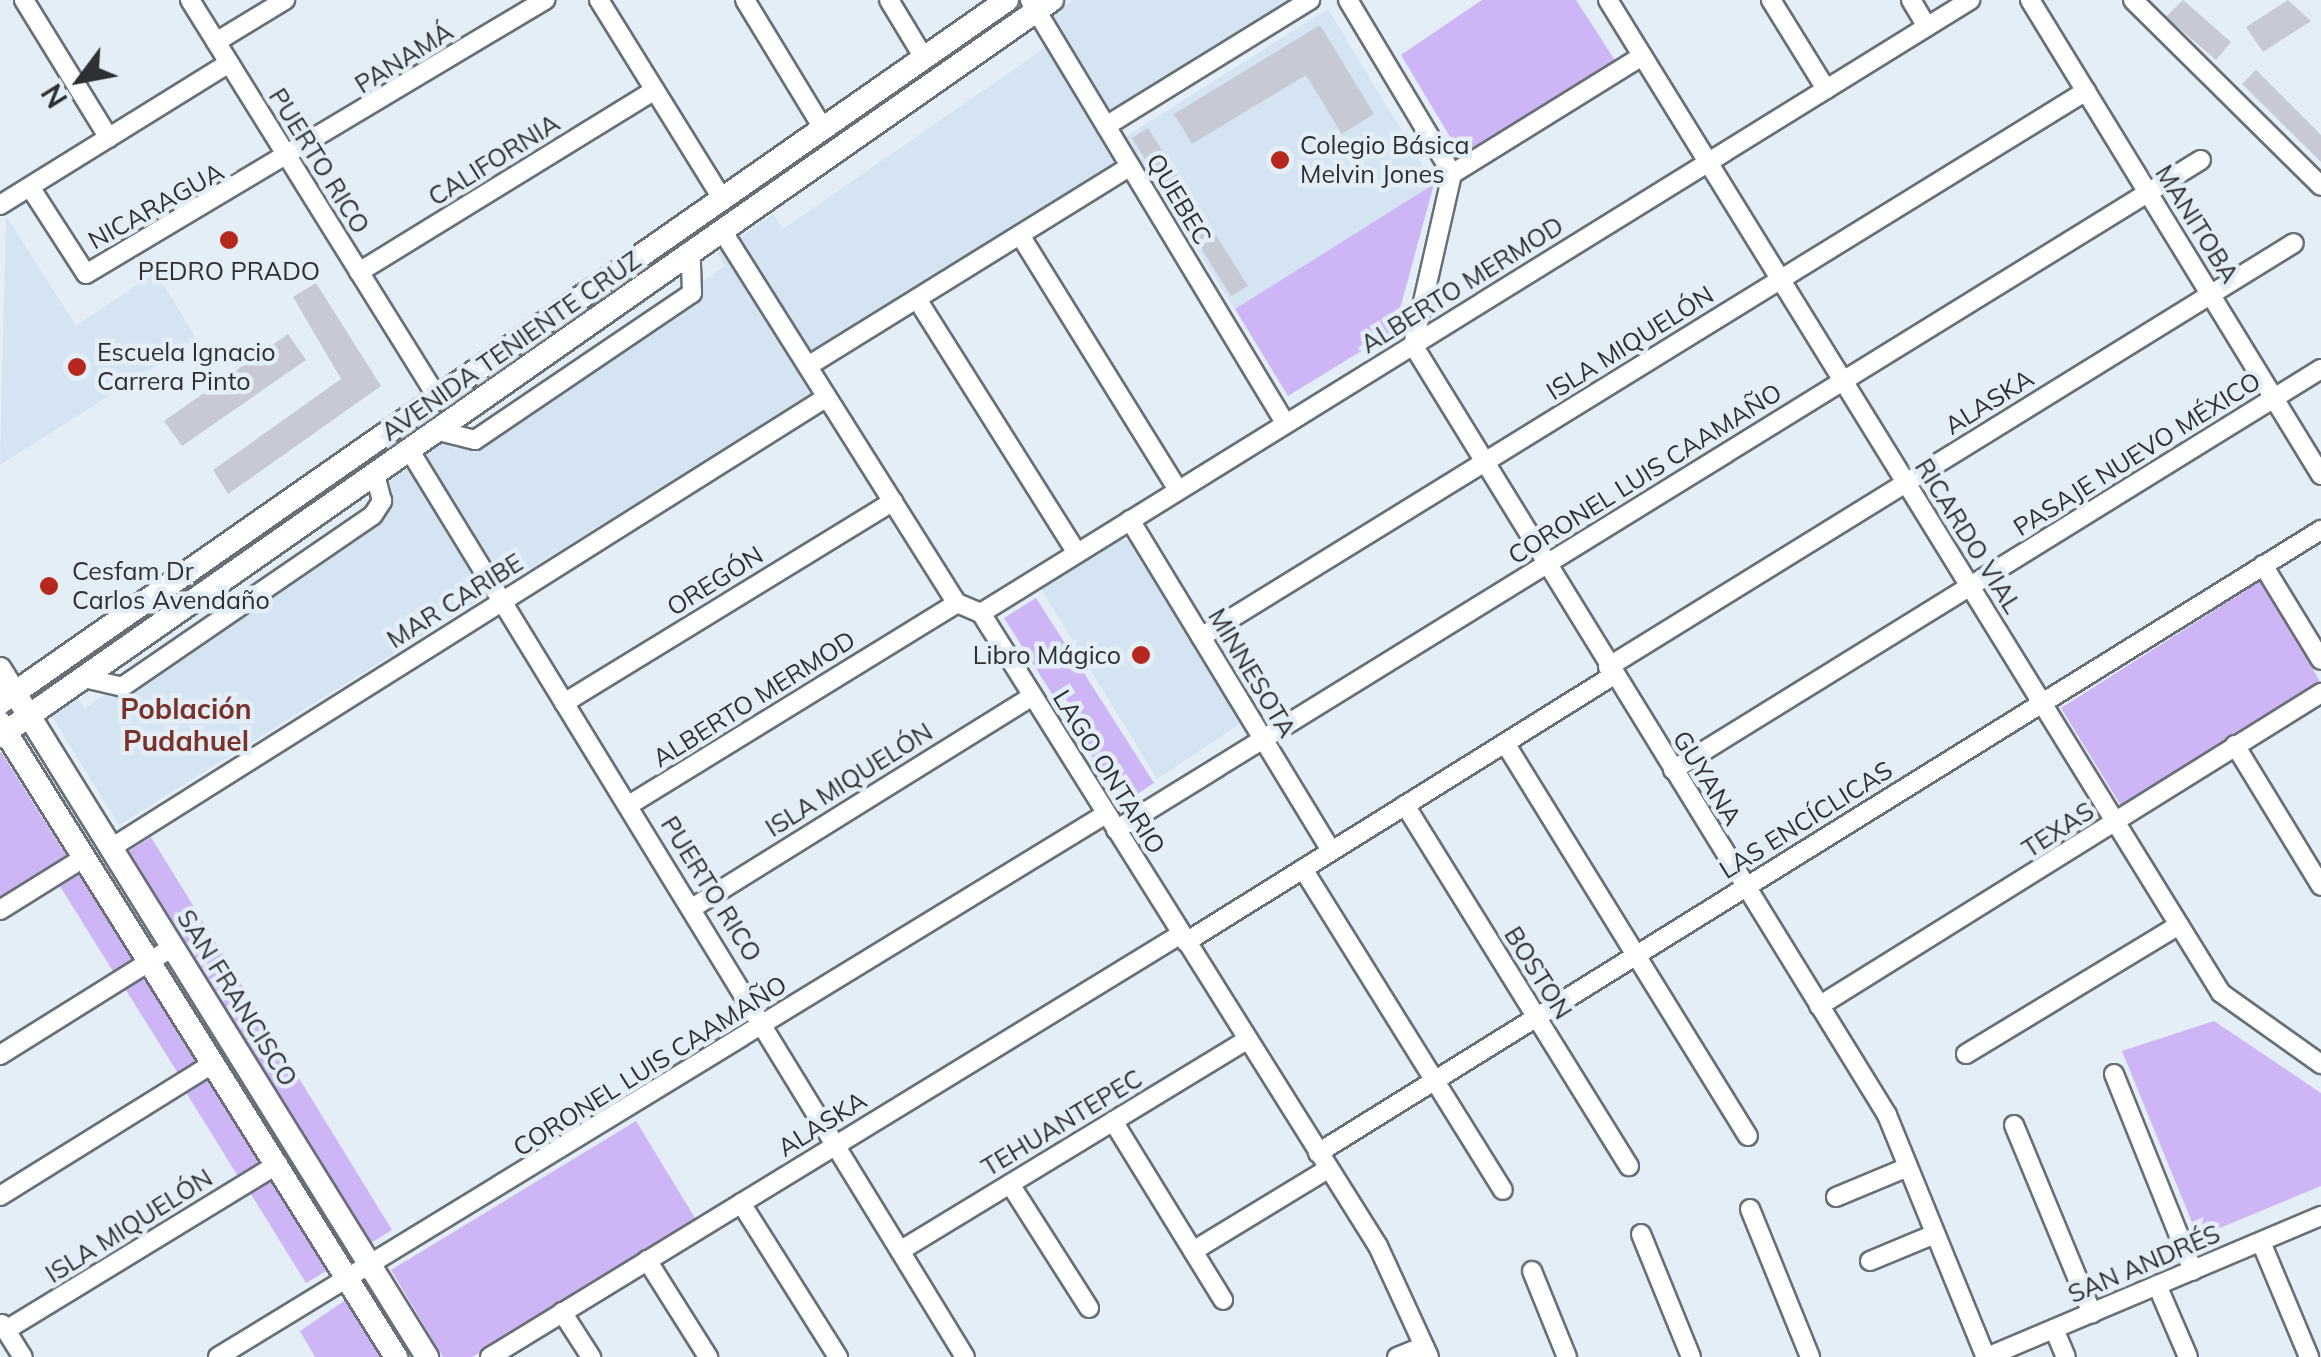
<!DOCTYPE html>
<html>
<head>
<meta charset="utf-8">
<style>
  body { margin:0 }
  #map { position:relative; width:2321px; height:1357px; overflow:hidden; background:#e4eef7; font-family:Mulish,sans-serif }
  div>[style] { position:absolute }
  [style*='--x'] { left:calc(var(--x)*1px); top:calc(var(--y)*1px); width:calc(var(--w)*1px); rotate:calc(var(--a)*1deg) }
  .built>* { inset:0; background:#d4e4f2 }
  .green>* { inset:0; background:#ceb6f6 }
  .building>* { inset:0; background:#c7cad5 }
  .roads { filter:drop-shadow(2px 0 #677077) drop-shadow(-2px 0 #677077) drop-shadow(0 2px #677077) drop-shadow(0 -2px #677077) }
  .minor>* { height:18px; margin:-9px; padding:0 9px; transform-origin:9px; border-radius:9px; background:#fff }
  .major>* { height:22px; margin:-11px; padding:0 11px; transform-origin:11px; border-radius:11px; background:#fff }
  .dots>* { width:28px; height:28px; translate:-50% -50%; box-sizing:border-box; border:5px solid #e4eef7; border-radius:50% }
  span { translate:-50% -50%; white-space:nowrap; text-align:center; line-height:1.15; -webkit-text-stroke:9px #e4eef7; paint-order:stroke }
  .street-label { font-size:25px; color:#2d3034 }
  .poi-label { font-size:25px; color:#2d3034 }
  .left { translate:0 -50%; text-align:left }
  .right { translate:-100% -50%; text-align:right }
  .neighbourhood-label { font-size:28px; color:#79332a; font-weight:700 }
  .north { position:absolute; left:30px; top:30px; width:100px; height:100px; -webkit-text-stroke:8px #e4eef7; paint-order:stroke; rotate:238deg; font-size:28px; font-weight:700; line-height:40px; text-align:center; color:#2d3034 }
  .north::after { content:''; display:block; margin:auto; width:35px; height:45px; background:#2d3034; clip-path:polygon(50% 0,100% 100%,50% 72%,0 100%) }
</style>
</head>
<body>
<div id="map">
  <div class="built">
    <div style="clip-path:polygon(1073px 0,1294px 0,1100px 121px,1121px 159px,808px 354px,826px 384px,119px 825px,49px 712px,75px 695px,85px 708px,394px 499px,385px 485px,447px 438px,456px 450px,725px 266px,717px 253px,773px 214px,783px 229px,1046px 47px,1033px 27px)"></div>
    <div style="clip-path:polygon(1328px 9px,1434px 184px,1235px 309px,1125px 137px)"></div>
    <div style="clip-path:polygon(6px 216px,76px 326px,156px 272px,197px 340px,0 465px)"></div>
    <div style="clip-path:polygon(1117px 540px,1130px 540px,1241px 723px,1157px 779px,1040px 587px)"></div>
  </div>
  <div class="green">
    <div style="clip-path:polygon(1482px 0,1576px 0,1618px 65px,1464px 160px,1401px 55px)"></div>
    <div style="clip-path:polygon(1434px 184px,1394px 331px,1288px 396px,1235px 309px)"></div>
    <div style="clip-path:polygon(2264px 579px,2321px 684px,2123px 809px,2061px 708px)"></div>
    <div style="clip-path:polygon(1036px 598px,1154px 783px,1122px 804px,1004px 618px)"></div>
    <div style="clip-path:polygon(1px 752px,67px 857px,0 898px,0 753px)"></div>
    <div style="clip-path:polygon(151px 837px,392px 1230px,371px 1243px,129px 851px)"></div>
    <div style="clip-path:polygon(81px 869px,137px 958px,114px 973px,58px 883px)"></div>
    <div style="clip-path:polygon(145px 974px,200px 1061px,179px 1075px,124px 987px)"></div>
    <div style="clip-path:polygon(2214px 1021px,2321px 1093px,2321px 1186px,2198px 1237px,2122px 1051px)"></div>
    <div style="clip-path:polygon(208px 1075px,263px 1164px,239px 1178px,184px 1089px)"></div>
    <div style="clip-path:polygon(636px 1121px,695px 1218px,472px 1357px,443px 1357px,391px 1270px)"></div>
    <div style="clip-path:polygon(271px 1178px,328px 1270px,306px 1283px,249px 1191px)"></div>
    <div style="clip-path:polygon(347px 1299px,382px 1357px,315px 1357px,300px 1331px)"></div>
  </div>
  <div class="building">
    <div style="clip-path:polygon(2183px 0,2231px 42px,2216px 60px,2166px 17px)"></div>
    <div style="clip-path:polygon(2288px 0,2311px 21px,2263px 52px,2246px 27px)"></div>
    <div style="clip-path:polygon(1320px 25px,1374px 114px,1342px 134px,1306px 75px,1192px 144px,1174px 114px)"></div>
    <div style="clip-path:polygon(2256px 70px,2321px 135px,2321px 162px,2242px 84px)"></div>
    <div style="clip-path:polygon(1148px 128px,1248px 286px,1231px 296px,1132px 138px)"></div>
    <div style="clip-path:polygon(316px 283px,381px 386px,228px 494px,213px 470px,341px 379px,293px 297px)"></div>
    <div style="clip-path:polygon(288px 334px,306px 360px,182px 446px,164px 421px)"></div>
  </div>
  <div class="roads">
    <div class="minor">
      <div style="--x:24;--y:0;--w:162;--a:58.4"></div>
      <div style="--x:190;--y:0;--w:470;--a:58.1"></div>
      <div style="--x:599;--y:0;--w:235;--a:58.2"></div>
      <div style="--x:745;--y:0;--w:152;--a:58.7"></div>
      <div style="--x:889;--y:0;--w:68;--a:58.9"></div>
      <div style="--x:1030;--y:0;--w:495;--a:58.9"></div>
      <div style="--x:1348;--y:0;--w:203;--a:59.1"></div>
      <div style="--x:1452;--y:174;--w:175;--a:102.8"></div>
      <div style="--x:1413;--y:345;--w:904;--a:58.38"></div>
      <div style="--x:1887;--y:1115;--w:261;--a:67.8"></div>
      <div style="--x:1608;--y:0;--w:1167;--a:58.31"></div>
      <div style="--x:2221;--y:993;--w:123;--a:35.4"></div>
      <div style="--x:1771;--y:0;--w:105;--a:58.3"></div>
      <div style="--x:1911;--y:0;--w:31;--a:59"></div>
      <div style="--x:2030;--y:0;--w:557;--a:58.51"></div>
      <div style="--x:2133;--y:0;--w:264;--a:44.7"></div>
      <div style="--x:216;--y:42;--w:81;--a:-31.3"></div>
      <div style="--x:1106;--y:126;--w:240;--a:-31.7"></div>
      <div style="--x:1452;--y:174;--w:224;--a:-31.8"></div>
      <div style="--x:30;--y:187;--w:103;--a:57.2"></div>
      <div style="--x:86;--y:274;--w:535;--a:-30.84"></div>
      <div style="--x:0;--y:205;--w:269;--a:-31.8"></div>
      <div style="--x:723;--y:232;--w:439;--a:57.8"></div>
      <div style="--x:957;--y:603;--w:26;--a:23"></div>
      <div style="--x:981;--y:613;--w:747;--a:57.91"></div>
      <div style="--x:1378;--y:1246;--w:122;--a:65.3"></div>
      <div style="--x:1020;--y:235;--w:300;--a:58.2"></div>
      <div style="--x:359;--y:272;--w:347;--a:-31.6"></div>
      <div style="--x:917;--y:299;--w:300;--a:57.8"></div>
      <div style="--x:808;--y:366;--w:379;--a:-31.8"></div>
      <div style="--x:439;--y:431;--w:37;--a:14"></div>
      <div style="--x:475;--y:440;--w:262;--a:-34.1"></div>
      <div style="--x:692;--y:293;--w:38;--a:-92"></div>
      <div style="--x:410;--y:451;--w:1062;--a:58.51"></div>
      <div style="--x:1130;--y:520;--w:387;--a:58.7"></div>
      <div style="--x:2263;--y:565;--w:111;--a:58.6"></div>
      <div style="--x:981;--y:613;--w:1164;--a:-31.79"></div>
      <div style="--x:1201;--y:637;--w:1040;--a:-31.67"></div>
      <div style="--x:1608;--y:667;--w:806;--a:-31.72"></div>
      <div style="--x:84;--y:678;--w:39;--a:13"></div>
      <div style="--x:122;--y:687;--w:304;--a:-34.4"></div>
      <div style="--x:373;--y:515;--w:17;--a:-57"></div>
      <div style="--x:382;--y:501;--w:27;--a:-105"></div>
      <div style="--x:564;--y:703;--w:386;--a:-31.5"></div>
      <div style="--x:1505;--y:743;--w:462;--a:58.3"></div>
      <div style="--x:2235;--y:745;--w:165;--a:58.6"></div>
      <div style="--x:1673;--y:770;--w:762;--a:-31.75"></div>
      <div style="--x:629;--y:805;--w:385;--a:-31.6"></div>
      <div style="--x:1405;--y:805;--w:425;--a:58.2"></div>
      <div style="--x:1116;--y:830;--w:1275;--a:-31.7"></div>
      <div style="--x:111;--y:848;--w:846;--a:-32.21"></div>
      <div style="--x:1303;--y:869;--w:378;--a:58.1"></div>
      <div style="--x:692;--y:908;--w:401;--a:-31.9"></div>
      <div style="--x:0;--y:910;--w:100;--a:-31.9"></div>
      <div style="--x:1186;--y:942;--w:504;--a:-31.96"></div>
      <div style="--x:1819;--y:1006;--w:592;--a:-31.94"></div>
      <div style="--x:1966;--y:1054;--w:249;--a:-31.2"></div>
      <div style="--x:0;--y:1055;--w:204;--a:-32"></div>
      <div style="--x:2114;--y:1074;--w:212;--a:68.1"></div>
      <div style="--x:1113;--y:1121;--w:210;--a:58.4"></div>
      <div style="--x:2014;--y:1125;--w:204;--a:67.5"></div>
      <div style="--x:1318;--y:1153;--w:1181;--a:-31.85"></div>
      <div style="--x:1010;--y:1184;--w:147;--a:57.5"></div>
      <div style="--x:0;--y:1196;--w:252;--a:-31.9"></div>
      <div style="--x:1836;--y:1197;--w:78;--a:-22.6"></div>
      <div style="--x:741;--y:1203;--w:182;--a:57.8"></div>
      <div style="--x:1750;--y:1209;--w:160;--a:67.9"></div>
      <div style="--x:1641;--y:1234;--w:133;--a:67.9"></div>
      <div style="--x:2261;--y:1242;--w:125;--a:67.3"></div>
      <div style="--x:903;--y:1249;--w:403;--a:-31.3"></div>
      <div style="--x:1193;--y:1251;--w:158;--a:-31.3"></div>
      <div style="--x:647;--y:1260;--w:115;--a:57.8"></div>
      <div style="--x:1870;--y:1261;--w:70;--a:-22.6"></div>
      <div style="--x:1532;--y:1271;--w:93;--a:67.9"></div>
      <div style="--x:2157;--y:1285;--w:78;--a:66.7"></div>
      <div style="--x:562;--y:1312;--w:54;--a:57.2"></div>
      <div style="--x:2;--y:1324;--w:39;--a:58"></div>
      <div style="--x:2054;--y:1329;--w:30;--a:67"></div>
      <div style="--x:6;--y:1330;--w:319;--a:-31.4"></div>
      <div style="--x:218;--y:1357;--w:1041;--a:-31.45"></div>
      <div style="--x:490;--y:1357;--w:810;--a:-31.47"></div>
      <div style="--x:1397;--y:1357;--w:29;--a:-22"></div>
      <div style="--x:1987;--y:1357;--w:363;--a:-22.9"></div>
    </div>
    <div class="major">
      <div style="--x:0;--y:669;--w:810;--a:58.17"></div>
      <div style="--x:0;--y:703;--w:1228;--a:-34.92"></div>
      <div style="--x:0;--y:723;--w:748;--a:58.01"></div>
      <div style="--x:0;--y:736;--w:1284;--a:-34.98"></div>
    </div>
  </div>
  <div class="dots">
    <div style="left:1280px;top:160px;background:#b6281d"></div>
    <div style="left:229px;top:240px;background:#b6281d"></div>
    <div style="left:77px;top:367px;background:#b6281d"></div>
    <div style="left:49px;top:586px;background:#b6281d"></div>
    <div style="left:1141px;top:655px;background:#b6281d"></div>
  </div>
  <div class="street-label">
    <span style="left:404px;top:58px;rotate:-32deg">PANAMÁ</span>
    <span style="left:494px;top:160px;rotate:-32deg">CALIFORNIA</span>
    <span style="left:319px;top:161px;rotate:58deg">PUERTO RICO</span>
    <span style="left:1179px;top:199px;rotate:59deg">QUEBEC</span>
    <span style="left:156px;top:206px;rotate:-29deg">NICARAGUA</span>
    <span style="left:2197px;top:224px;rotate:58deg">MANITOBA</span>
    <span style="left:1462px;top:285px;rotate:-32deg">ALBERTO MERMOD</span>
    <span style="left:1630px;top:343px;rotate:-32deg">ISLA MIQUELÓN</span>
    <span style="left:511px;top:346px;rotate:-35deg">AVENIDA TENIENTE CRUZ</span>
    <span style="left:1989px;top:402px;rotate:-32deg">ALASKA</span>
    <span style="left:2137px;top:454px;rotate:-32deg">PASAJE NUEVO MÉXICO</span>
    <span style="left:1645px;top:474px;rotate:-32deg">CORONEL LUIS CAAMAÑO</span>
    <span style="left:1968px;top:536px;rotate:58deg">RICARDO VIAL</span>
    <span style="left:715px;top:581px;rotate:-32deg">OREGÓN</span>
    <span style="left:455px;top:601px;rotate:-32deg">MAR CARIBE</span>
    <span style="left:1252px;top:673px;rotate:59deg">MINNESOTA</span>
    <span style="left:754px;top:699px;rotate:-32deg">ALBERTO MERMOD</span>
    <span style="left:1109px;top:772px;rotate:58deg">LAGO ONTARIO</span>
    <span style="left:1707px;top:778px;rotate:58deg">GUYANA</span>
    <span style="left:849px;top:780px;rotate:-32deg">ISLA MIQUELÓN</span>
    <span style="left:1806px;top:820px;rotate:-32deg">LAS ENCÍCLICAS</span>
    <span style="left:2058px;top:830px;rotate:-33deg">TEXAS</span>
    <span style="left:711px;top:889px;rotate:58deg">PUERTO RICO</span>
    <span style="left:1538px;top:973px;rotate:58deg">BOSTON</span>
    <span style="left:237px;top:998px;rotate:58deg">SAN FRANCISCO</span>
    <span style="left:650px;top:1066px;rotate:-32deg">CORONEL LUIS CAAMAÑO</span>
    <span style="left:1062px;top:1123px;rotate:-31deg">TEHUANTEPEC</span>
    <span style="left:822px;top:1124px;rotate:-32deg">ALASKA</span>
    <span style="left:129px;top:1226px;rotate:-32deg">ISLA MIQUELÓN</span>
    <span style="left:2144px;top:1264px;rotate:-23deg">SAN ANDRÉS</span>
  </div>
  <div class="poi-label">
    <span class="left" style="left:1300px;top:160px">Colegio Básica<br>Melvin Jones</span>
    <span style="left:229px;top:271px">PEDRO PRADO</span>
    <span class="left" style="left:97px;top:367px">Escuela Ignacio<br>Carrera Pinto</span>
    <span class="left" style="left:72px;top:586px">Cesfam Dr<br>Carlos Avendaño</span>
    <span class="right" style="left:1121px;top:655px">Libro Mágico</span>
  </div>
  <div class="neighbourhood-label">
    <span style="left:186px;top:725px">Población<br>Pudahuel</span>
  </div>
  <div class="north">N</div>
</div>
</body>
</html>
